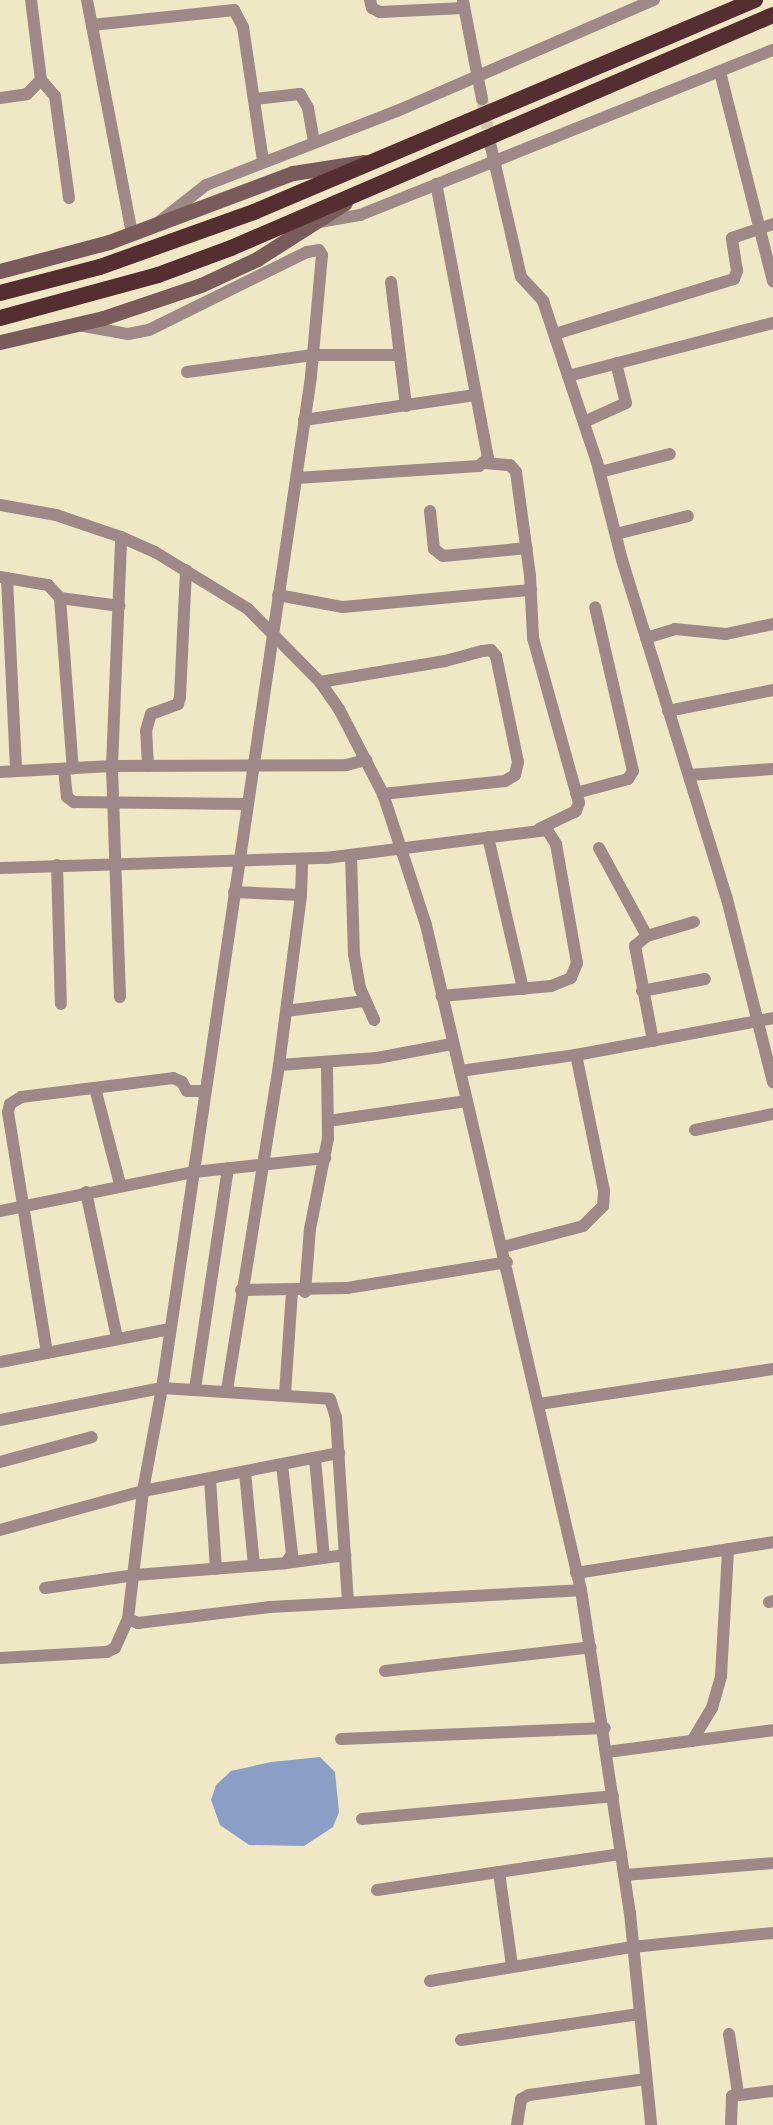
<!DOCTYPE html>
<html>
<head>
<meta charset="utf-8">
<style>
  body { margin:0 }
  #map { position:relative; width:773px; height:2125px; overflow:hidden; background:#f0e8c5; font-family:Karla,sans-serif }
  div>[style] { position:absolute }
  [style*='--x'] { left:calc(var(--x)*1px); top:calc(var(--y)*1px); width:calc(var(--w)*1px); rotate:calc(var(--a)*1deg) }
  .water>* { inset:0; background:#8b9fc6 }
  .minor-tunnel>* { height:12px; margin-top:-6px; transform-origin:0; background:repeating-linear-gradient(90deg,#d0c8a9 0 12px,transparent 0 18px) }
  .minor>* { height:12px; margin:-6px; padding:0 6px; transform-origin:6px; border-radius:6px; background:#9f8888 }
  .secondary>* { height:15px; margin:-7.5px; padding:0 7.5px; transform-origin:7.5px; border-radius:7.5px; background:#7a5b5b }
  .trunk>* { height:16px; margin:-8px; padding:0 8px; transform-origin:8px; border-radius:8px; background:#542e30 }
  span { translate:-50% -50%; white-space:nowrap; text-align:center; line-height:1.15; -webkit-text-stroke:4.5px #fff; paint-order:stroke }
</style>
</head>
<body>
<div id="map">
  <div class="water">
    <div style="clip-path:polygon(320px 1757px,335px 1772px,339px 1812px,333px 1827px,304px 1846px,249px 1845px,220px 1825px,211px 1800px,216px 1785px,231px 1771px,271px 1762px)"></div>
  </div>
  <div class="minor-tunnel">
    <div style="--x:482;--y:99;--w:47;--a:78.9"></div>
  </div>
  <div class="minor">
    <div style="--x:87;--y:0;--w:237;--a:79.1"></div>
    <div style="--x:370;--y:0;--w:8;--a:76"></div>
    <div style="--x:372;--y:8;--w:9;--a:27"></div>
    <div style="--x:380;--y:12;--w:84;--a:-2.7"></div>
    <div style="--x:463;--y:1;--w:100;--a:79"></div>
    <div style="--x:92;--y:25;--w:143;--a:-6"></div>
    <div style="--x:234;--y:10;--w:19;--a:62"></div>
    <div style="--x:243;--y:27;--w:135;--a:81.5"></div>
    <div style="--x:720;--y:72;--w:216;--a:75.8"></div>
    <div style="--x:41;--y:80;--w:21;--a:49"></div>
    <div style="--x:55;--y:96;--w:103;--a:82.2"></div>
    <div style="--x:0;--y:98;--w:27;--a:-8"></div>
    <div style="--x:27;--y:94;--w:20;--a:-45"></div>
    <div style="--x:41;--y:80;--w:81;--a:-97.1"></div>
    <div style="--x:254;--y:99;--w:46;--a:-6.2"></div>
    <div style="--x:300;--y:94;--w:16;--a:60"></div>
    <div style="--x:308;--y:108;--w:35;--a:80"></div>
    <div style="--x:491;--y:147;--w:133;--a:77"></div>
    <div style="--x:521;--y:277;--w:33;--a:47"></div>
    <div style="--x:543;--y:301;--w:170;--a:71.5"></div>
    <div style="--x:597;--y:462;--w:101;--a:75.7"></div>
    <div style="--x:622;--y:560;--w:355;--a:72.8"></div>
    <div style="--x:727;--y:899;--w:189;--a:75.9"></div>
    <div style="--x:159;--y:222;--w:60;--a:-38.2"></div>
    <div style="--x:206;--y:185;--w:205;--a:-21.2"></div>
    <div style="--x:397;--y:111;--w:280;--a:-23.4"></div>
    <div style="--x:319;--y:222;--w:42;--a:-9.7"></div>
    <div style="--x:360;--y:215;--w:445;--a:-21.8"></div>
    <div style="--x:391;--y:282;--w:125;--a:83.1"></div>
    <div style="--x:78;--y:325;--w:51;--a:10.2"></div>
    <div style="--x:128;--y:334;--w:21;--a:-11"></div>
    <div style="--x:149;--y:330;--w:176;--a:-26.3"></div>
    <div style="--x:307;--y:252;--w:12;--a:-9"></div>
    <div style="--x:319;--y:250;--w:6;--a:59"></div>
    <div style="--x:322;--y:255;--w:122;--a:95.2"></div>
    <div style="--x:311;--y:377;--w:1022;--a:98.38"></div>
    <div style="--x:162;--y:1388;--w:105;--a:100.5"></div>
    <div style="--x:143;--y:1491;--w:129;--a:96.7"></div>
    <div style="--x:128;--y:1619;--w:11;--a:22"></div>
    <div style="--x:138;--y:1623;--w:133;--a:-6.9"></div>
    <div style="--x:270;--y:1607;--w:311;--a:-3.1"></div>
    <div style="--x:555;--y:334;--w:187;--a:-17.1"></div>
    <div style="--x:734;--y:279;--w:9;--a:-69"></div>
    <div style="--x:737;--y:271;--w:33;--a:-99"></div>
    <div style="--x:732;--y:238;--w:43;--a:-18.9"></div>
    <div style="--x:187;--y:372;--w:127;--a:-7.7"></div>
    <div style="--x:313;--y:355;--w:87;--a:0"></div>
    <div style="--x:568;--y:376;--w:212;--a:-14.5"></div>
    <div style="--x:304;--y:420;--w:173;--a:-8.3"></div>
    <div style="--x:584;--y:422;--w:46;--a:-24.3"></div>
    <div style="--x:626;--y:403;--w:41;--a:-104"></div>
    <div style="--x:485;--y:463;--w:25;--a:5"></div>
    <div style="--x:510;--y:465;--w:9;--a:49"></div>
    <div style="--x:516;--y:472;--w:105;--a:82.3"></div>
    <div style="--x:530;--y:576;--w:62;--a:87.2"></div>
    <div style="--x:533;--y:638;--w:171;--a:74.4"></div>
    <div style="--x:579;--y:803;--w:9;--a:111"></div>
    <div style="--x:576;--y:811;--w:41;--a:154.1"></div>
    <div style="--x:600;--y:472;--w:72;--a:-14.4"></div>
    <div style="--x:297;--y:478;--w:182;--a:-3.8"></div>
    <div style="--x:479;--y:466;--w:12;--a:-42"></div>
    <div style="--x:488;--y:458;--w:279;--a:-100.7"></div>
    <div style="--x:0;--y:505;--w:57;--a:10.1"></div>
    <div style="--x:56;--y:515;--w:69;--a:18.7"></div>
    <div style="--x:121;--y:537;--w:37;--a:24"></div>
    <div style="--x:155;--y:552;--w:109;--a:31.5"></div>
    <div style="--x:248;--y:609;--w:103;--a:45.4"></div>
    <div style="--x:320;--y:682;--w:33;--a:55"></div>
    <div style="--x:339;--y:709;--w:96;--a:62.6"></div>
    <div style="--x:383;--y:794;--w:138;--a:71.8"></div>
    <div style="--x:426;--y:925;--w:683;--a:76.88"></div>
    <div style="--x:581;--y:1590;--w:327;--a:81.4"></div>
    <div style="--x:630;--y:1913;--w:213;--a:84.3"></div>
    <div style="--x:430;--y:511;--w:38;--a:84"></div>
    <div style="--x:434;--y:549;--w:11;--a:38"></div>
    <div style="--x:443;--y:556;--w:84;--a:-5.4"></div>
    <div style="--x:616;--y:534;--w:74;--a:-14"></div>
    <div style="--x:0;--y:577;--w:49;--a:9.5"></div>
    <div style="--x:48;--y:585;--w:18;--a:47"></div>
    <div style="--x:60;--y:598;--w:171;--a:85.7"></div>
    <div style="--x:7;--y:578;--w:193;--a:87.3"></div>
    <div style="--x:278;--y:595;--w:66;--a:10.5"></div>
    <div style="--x:343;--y:607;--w:189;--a:-5.2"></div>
    <div style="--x:60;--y:598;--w:60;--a:7.7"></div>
    <div style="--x:646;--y:638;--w:30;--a:-17"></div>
    <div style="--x:675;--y:629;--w:51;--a:5.6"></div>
    <div style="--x:726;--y:634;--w:48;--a:-12"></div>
    <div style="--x:320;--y:682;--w:127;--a:-9.5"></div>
    <div style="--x:445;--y:661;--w:39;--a:-15"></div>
    <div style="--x:483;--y:651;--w:8;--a:-7"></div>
    <div style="--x:491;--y:650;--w:8;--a:50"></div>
    <div style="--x:496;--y:656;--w:108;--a:78.3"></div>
    <div style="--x:518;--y:762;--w:13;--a:103"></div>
    <div style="--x:515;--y:775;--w:12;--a:149"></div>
    <div style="--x:505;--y:781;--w:123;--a:173.9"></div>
    <div style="--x:668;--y:711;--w:107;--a:-11.3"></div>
    <div style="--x:148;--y:766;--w:35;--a:-93"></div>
    <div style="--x:146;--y:731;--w:18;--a:-74"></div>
    <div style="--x:151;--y:714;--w:29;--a:-20"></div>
    <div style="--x:178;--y:704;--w:7;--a:-74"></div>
    <div style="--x:180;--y:697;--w:127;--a:-87.3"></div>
    <div style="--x:64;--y:769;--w:28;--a:84"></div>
    <div style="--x:67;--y:797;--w:9;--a:36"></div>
    <div style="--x:74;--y:802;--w:173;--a:0.7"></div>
    <div style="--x:0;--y:772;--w:112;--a:-3.1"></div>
    <div style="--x:112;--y:766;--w:234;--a:-0.2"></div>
    <div style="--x:346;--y:765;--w:21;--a:-14"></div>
    <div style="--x:689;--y:775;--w:84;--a:-4.1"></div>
    <div style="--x:576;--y:793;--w:54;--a:-15.1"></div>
    <div style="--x:628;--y:779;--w:9;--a:-58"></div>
    <div style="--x:633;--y:771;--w:168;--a:-103"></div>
    <div style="--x:488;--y:837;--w:156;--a:77"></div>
    <div style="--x:599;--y:848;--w:100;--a:61.4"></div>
    <div style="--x:351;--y:855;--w:99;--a:88.3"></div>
    <div style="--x:354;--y:954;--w:35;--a:80"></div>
    <div style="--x:360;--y:988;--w:35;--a:66"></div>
    <div style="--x:57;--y:865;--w:139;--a:88.4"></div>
    <div style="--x:0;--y:868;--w:326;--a:-1.8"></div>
    <div style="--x:326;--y:858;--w:223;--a:-7.2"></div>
    <div style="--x:547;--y:830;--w:17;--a:57"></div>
    <div style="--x:556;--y:844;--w:121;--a:80"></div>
    <div style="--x:577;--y:963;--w:16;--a:112"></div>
    <div style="--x:571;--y:978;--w:22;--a:158"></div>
    <div style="--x:551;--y:986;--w:110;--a:174.8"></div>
    <div style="--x:234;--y:892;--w:67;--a:2.6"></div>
    <div style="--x:642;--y:991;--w:64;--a:-10.8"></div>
    <div style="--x:120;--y:997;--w:231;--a:-92"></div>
    <div style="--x:112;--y:766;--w:229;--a:-87.7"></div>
    <div style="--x:286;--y:1011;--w:79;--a:-7.3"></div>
    <div style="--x:653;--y:1041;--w:97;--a:-100.7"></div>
    <div style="--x:635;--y:946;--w:16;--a:-40"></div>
    <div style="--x:647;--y:936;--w:49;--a:-16.6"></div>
    <div style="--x:279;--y:1065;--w:98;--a:-4.1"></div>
    <div style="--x:377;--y:1058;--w:76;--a:-10.6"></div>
    <div style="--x:460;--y:1071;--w:117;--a:-7.9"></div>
    <div style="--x:576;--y:1055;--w:200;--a:-10.6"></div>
    <div style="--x:95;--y:1088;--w:99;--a:75.4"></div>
    <div style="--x:328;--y:1121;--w:140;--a:-8.2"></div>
    <div style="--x:695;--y:1130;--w:80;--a:-11.6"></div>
    <div style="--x:86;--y:1192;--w:149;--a:78"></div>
    <div style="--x:0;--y:1211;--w:198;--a:-11.4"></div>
    <div style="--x:194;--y:1172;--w:132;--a:-6.1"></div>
    <div style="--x:503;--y:1247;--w:83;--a:-14.7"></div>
    <div style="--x:583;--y:1226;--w:28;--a:-45"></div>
    <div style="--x:603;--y:1206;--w:15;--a:-86"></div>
    <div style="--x:604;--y:1191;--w:139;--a:-101.6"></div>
    <div style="--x:241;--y:1290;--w:106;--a:-1.1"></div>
    <div style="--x:347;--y:1288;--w:162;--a:-9.2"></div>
    <div style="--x:305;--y:1292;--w:63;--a:-85.5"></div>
    <div style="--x:310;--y:1229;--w:93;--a:-78.8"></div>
    <div style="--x:328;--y:1138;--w:75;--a:-90.8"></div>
    <div style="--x:47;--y:1353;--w:244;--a:-99.2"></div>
    <div style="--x:8;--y:1112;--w:8;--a:-76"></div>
    <div style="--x:10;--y:1104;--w:13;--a:-32"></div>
    <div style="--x:21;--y:1097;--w:153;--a:-7.1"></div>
    <div style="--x:173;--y:1078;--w:10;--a:24"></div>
    <div style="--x:182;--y:1082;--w:10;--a:61"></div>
    <div style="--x:187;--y:1091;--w:18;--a:0"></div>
    <div style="--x:0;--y:1362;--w:173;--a:-11"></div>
    <div style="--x:195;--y:1389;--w:223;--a:-81.5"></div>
    <div style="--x:227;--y:1390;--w:329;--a:-80.9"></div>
    <div style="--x:279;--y:1065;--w:171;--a:-82.6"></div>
    <div style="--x:301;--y:895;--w:36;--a:-88"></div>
    <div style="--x:285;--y:1394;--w:103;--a:-86.1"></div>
    <div style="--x:539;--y:1404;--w:237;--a:-8.5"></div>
    <div style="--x:0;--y:1420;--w:165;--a:-11.2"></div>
    <div style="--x:162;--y:1388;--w:168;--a:3.7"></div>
    <div style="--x:330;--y:1399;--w:19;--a:72"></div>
    <div style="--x:336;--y:1417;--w:185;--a:86.3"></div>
    <div style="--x:315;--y:1458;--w:100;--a:84.9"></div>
    <div style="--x:0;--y:1462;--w:95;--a:-15.2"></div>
    <div style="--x:245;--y:1472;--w:94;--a:84.5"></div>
    <div style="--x:210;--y:1479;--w:90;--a:86.2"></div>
    <div style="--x:0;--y:1530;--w:148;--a:-15.3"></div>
    <div style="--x:143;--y:1491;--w:200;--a:-11"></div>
    <div style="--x:286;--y:1563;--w:60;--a:-7.7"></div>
    <div style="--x:576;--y:1573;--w:199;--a:-8.9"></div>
    <div style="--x:45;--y:1588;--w:91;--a:-8.2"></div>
    <div style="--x:135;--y:1575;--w:151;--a:-4.5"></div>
    <div style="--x:286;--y:1563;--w:11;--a:-56"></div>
    <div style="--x:292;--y:1554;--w:90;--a:-96.4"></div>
    <div style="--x:769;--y:1602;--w:4;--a:-14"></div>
    <div style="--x:0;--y:1658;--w:107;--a:-3.2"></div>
    <div style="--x:107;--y:1652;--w:9;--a:-27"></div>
    <div style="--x:115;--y:1648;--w:32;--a:-66"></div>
    <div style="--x:385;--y:1671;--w:207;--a:-6.6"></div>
    <div style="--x:341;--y:1739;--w:264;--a:-2.4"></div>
    <div style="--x:692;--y:1741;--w:39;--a:-59"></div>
    <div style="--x:712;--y:1708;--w:33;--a:-74"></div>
    <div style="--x:721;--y:1676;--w:127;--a:-86.8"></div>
    <div style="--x:607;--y:1752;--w:167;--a:-7.5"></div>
    <div style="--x:362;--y:1819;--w:252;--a:-5.2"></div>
    <div style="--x:499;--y:1872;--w:95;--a:82.1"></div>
    <div style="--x:625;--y:1875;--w:148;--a:-4.6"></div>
    <div style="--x:377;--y:1890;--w:247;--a:-8.4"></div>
    <div style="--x:430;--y:1981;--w:205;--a:-9.6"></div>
    <div style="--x:632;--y:1947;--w:142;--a:-5.7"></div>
    <div style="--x:729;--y:2034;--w:60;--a:81.3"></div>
    <div style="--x:461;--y:2040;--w:180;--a:-8.3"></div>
    <div style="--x:517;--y:2125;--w:26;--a:-81"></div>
    <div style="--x:521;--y:2099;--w:9;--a:-27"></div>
    <div style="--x:529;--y:2095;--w:118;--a:-7.8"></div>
    <div style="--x:731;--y:2125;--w:29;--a:-88"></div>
    <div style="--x:732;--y:2096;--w:41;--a:-7"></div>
  </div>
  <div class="secondary">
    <div style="--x:0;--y:271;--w:113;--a:-14.9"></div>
    <div style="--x:109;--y:242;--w:197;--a:-20.6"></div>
    <div style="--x:293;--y:173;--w:72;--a:-8.8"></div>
    <div style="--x:0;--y:342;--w:106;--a:-13.1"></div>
    <div style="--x:103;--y:318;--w:103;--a:-18.6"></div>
    <div style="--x:201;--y:285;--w:62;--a:-24.9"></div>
    <div style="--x:257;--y:259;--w:104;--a:-32.5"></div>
  </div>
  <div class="trunk">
    <div style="--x:0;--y:293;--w:103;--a:-14.6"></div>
    <div style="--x:100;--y:267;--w:164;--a:-19.7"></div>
    <div style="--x:254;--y:212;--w:544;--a:-22.94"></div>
    <div style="--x:0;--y:318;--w:164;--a:-15.2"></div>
    <div style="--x:158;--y:275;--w:78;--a:-20.3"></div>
    <div style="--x:231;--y:248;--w:590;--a:-23.26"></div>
  </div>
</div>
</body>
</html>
